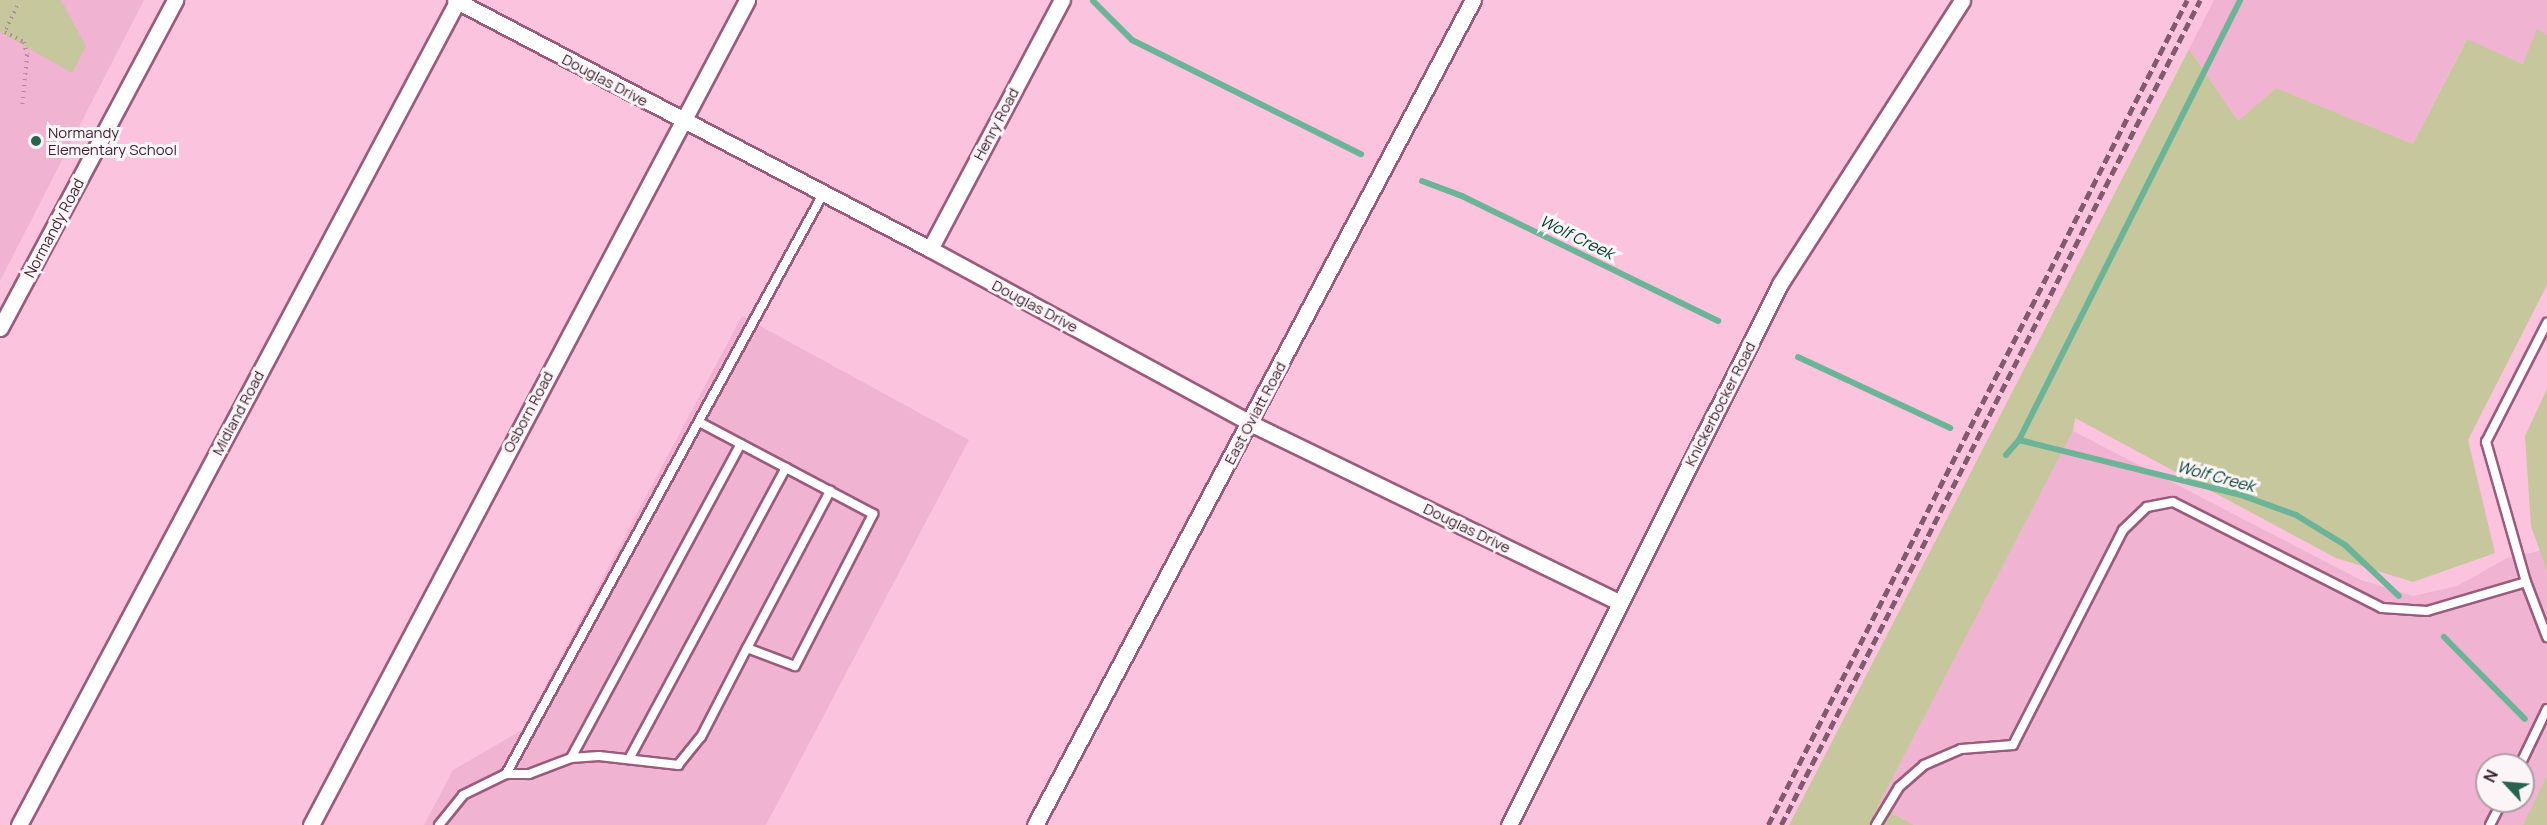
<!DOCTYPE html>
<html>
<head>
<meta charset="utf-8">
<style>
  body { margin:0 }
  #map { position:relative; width:2547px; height:825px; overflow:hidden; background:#fcc3df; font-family:Manrope,sans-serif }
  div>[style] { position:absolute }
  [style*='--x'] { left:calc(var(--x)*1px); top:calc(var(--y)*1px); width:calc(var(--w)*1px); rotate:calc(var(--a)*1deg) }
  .built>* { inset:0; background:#f0b3d1 }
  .green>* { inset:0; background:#c6c79c }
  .stream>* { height:6px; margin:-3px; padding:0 3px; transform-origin:3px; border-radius:3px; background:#6bb498 }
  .path>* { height:4px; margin-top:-2px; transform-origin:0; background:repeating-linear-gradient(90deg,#b6889f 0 1.5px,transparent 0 6px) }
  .roads { filter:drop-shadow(2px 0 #9a5b7c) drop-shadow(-2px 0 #9a5b7c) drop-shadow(0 2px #9a5b7c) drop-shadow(0 -2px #9a5b7c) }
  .service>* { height:8px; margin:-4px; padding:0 4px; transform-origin:4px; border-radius:4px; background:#fff }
  .minor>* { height:15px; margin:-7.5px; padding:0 7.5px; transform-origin:7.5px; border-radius:7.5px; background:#fff }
  .rail>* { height:4.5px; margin-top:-2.25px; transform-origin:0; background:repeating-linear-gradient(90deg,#805b6e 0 9px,transparent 0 13.5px) }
  .dots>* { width:16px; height:16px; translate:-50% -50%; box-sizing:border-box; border:3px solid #fcf5f8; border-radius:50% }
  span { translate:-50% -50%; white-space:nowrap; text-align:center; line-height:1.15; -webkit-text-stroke:6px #fcf5f8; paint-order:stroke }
  .street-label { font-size:15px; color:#391f2d }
  .poi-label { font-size:15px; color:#391f2d }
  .left { translate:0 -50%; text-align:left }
  .water-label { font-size:16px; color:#00412f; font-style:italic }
  .north { position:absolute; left:2475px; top:753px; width:60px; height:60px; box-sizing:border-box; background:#fcf5f8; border:2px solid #ae9fa7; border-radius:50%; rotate:296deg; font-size:16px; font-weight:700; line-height:24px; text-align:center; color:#391f2d }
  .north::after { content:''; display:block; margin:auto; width:21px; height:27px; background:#27644f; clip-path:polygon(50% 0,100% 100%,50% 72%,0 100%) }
</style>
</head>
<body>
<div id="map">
  <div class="built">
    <div style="clip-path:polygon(0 0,144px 0,0 281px)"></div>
    <div style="clip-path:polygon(2214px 0,2547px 0,2547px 35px,2537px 30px,2524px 64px,2466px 40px,2413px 144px,2276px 88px,2238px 121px,2189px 49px)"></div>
    <div style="clip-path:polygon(742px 316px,969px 440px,766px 825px,424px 825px,453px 770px,522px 730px)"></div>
    <div style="clip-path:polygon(evenodd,2073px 431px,2361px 580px,2413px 596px,2457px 586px,2507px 558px,2547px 549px,2547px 775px,2523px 825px,1914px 825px,1878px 806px,2073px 431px,2487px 765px,2523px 765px,2523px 801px,2487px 801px,2487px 765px)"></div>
  </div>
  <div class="green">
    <div style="clip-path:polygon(0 0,61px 0,86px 46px,72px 73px,0 32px)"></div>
    <div style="clip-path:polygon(2537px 29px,2547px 35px,2547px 285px,2468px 440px,2495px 553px,2413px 582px,2336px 558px,2075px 418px,2073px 431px,1878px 806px,1914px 825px,1789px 825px,2189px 49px,2238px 121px,2276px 88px,2413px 144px,2467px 39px,2523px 64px)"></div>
    <div style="clip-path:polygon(2547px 389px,2547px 571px,2531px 526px,2525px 436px)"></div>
    <div style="clip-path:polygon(2547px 775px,2547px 825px,2523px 825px)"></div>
  </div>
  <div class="stream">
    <div style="--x:1093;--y:1;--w:55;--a:45"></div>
    <div style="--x:1132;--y:40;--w:256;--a:26.5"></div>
    <div style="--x:1422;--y:181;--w:43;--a:20.6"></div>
    <div style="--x:1462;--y:196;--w:285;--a:26"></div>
    <div style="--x:1798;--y:357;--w:168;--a:25"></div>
    <div style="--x:2019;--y:440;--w:492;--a:-63.3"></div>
    <div style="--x:2006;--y:455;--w:20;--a:-49"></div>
    <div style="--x:2019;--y:440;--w:229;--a:13.9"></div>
    <div style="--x:2241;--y:495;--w:59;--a:20"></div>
    <div style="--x:2296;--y:515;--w:57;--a:31.5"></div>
    <div style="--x:2345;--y:545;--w:74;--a:43.4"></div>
    <div style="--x:2444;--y:637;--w:115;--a:45.4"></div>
  </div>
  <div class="path">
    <div style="--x:17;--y:6;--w:29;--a:115"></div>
    <div style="--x:5;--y:32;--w:21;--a:28"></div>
    <div style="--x:24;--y:42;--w:13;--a:77"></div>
    <div style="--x:27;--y:55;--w:54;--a:95.3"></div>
  </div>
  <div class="roads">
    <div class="service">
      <div style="--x:2526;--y:582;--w:59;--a:69.1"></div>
      <div style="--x:747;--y:648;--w:178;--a:-62.1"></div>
      <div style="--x:571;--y:758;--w:357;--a:-61.6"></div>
      <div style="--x:629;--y:759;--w:331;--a:-61.7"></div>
      <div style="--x:2520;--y:765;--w:62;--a:-64.3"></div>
      <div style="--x:506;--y:774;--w:23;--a:0"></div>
      <div style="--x:529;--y:774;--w:45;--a:-20.9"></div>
      <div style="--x:571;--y:758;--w:28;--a:-4"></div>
      <div style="--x:599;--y:756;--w:80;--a:6.5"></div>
      <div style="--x:678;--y:765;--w:36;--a:-51"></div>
      <div style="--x:701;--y:737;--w:100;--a:-62.7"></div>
      <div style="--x:747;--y:648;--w:51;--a:20.6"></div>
      <div style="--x:795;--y:666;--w:171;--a:-62.8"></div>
      <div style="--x:873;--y:514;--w:197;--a:-152.1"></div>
      <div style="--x:439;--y:825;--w:38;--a:-51"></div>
      <div style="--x:463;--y:795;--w:48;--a:-26"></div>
      <div style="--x:506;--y:774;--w:661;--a:-61.34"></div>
      <div style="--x:1876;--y:825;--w:44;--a:-58.8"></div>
      <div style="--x:1899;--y:787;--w:33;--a:-41"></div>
      <div style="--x:1924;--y:765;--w:40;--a:-23.4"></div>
      <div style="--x:1961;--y:749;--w:52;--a:-4.4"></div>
      <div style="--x:2013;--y:745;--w:242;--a:-62.9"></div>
      <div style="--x:2123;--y:530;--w:33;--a:-44"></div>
      <div style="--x:2147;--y:507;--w:26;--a:-11"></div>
      <div style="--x:2173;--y:502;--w:234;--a:26.9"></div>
      <div style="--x:2382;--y:608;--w:45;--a:3.8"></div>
      <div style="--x:2427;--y:611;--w:103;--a:-16.3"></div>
      <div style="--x:2526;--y:582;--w:146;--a:-105.9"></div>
      <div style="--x:2486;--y:442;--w:134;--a:-62.9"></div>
      <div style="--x:2490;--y:825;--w:27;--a:-63"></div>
    </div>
    <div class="minor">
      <div style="--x:455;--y:0;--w:536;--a:27.66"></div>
      <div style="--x:930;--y:249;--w:364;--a:28.5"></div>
      <div style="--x:1250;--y:423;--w:411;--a:25.9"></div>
      <div style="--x:930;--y:249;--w:282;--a:-62.1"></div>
      <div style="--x:0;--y:328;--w:372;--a:-61.9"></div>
      <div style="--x:19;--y:825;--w:935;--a:-61.98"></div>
      <div style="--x:311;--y:825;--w:933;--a:-62.14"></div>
      <div style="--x:1035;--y:825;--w:934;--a:-62.04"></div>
      <div style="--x:1509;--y:825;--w:605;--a:-63.39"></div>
      <div style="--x:1780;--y:284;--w:337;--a:-57.3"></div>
    </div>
  </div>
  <div class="rail">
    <div style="--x:1768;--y:825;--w:925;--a:-63.07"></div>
    <div style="--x:1781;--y:825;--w:925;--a:-63.07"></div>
  </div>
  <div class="dots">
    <div style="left:36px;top:141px;background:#27644f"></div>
  </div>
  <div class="street-label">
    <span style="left:605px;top:80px;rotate:28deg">Douglas Drive</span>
    <span style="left:996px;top:124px;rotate:-62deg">Henry Road</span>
    <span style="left:54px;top:228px;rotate:-62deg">Normandy Road</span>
    <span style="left:1035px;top:306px;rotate:28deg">Douglas Drive</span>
    <span style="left:1720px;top:404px;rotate:-63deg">Knickerbocker Road</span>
    <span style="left:528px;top:412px;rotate:-62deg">Osborn Road</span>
    <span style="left:238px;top:413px;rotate:-62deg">Midland Road</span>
    <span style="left:1255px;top:413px;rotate:-62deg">East Oviatt Road</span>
    <span style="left:1467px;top:528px;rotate:26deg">Douglas Drive</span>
  </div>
  <div class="poi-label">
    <span class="left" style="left:48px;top:141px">Normandy<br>Elementary School</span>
  </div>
  <div class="water-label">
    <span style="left:1577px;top:237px;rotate:26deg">Wolf Creek</span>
    <span style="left:2216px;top:476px;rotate:15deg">Wolf Creek</span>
  </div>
  <div class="north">N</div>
</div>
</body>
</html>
